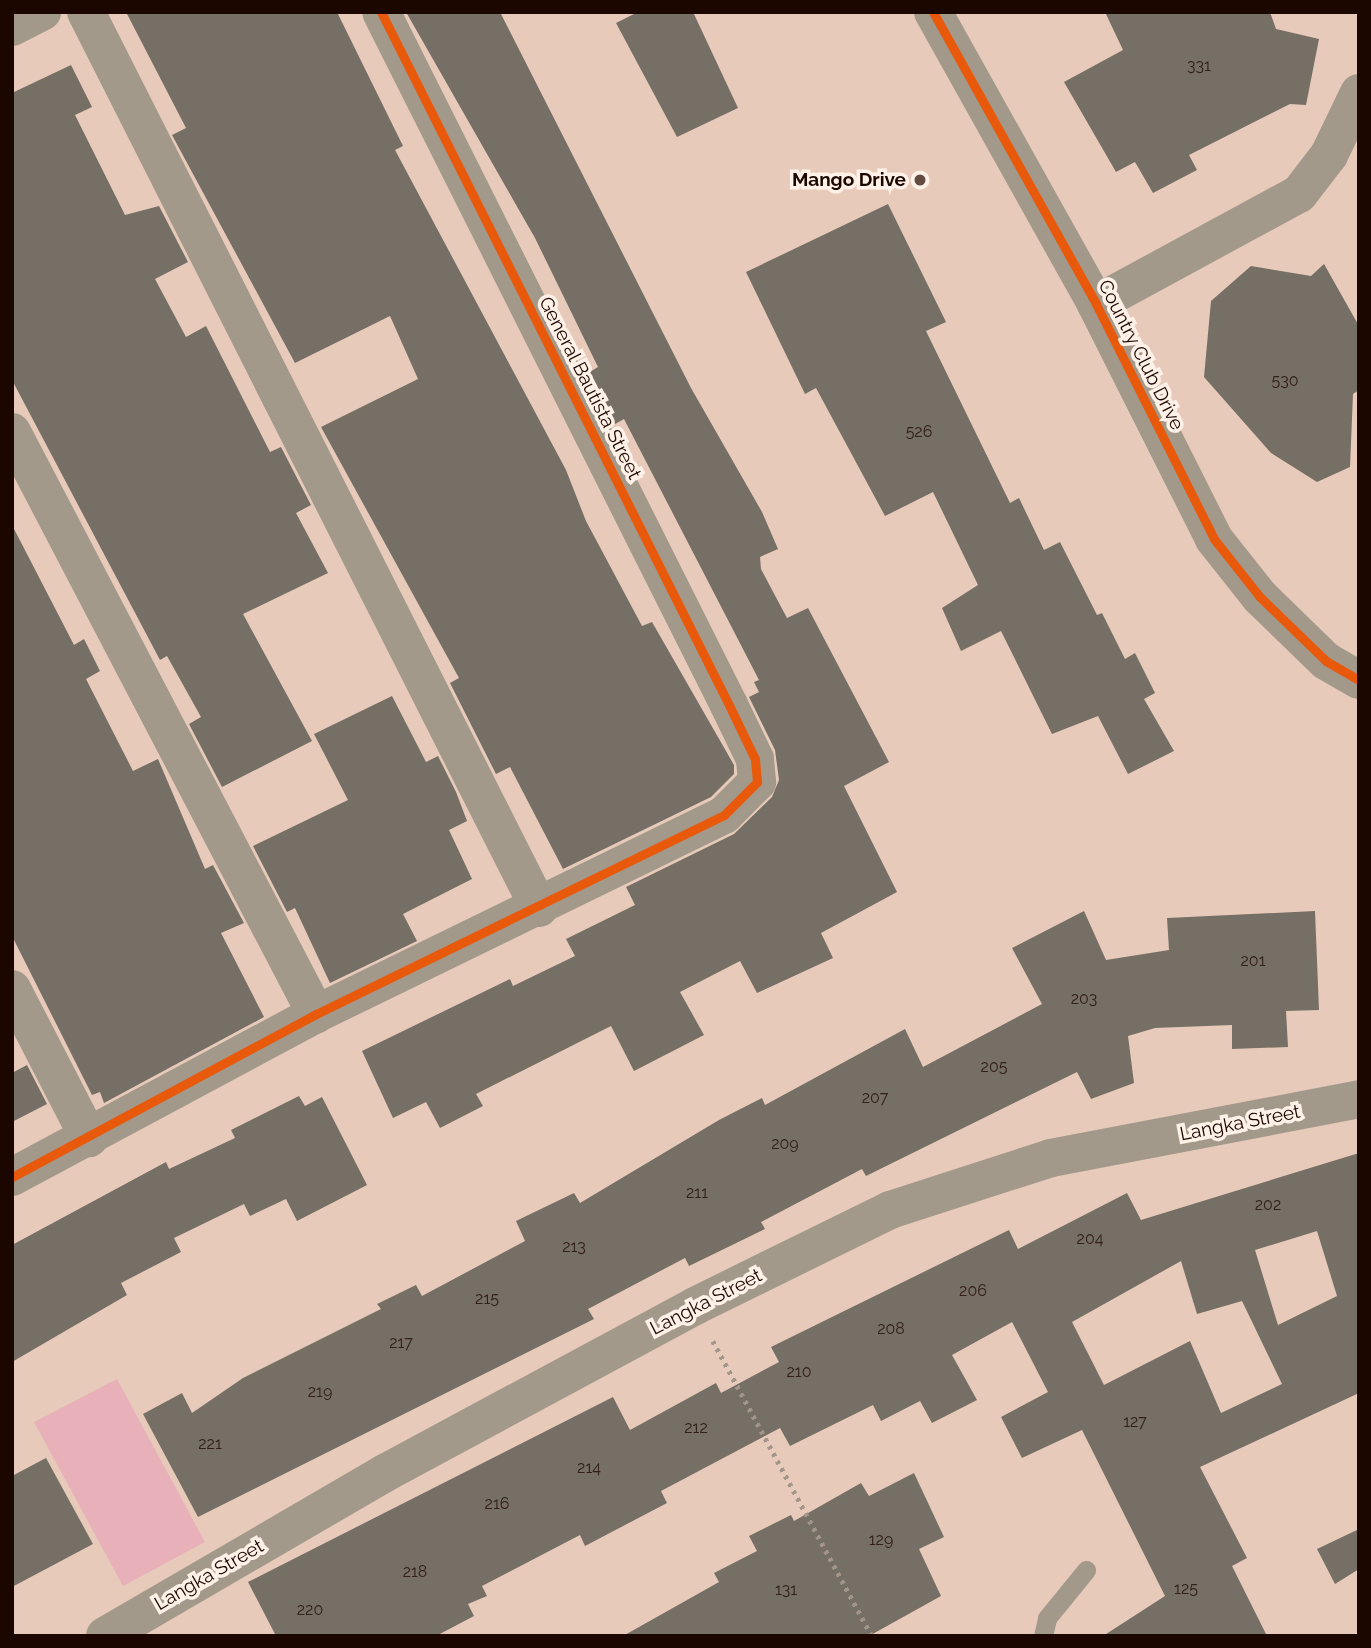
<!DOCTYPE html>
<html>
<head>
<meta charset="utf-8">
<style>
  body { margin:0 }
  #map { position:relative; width:1371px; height:1648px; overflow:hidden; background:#e7cab9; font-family:Raleway,sans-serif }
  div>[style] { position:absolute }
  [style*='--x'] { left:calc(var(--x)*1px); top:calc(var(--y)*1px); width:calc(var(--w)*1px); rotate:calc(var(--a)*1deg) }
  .green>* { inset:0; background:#e8b1ba }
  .building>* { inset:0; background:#766f65 }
  .path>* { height:4.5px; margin-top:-2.25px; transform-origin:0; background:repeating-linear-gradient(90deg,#a49589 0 3.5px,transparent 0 8.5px) }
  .service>* { height:19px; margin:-9.5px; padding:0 9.5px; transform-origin:9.5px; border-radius:9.5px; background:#a3998b }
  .minor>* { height:38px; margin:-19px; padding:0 19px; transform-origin:19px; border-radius:19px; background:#a3998b }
  .tertiary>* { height:38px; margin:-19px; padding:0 19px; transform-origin:19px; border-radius:19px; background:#a3998b }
  .cycleway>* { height:9px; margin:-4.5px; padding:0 4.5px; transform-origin:4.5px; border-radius:4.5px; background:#e8590c }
  .dots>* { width:19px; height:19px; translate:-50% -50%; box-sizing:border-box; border:4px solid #fef1e8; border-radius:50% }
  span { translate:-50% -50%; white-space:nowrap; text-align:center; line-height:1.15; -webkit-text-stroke:7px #fef1e8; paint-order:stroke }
  .number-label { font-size:16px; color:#322019 }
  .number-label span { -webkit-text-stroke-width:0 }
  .poi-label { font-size:19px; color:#1b0600; font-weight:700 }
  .right { translate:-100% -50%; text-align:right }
  .street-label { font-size:19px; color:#1b0600 }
  .frame { position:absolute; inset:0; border:14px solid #1b0600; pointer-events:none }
</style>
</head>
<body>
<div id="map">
  <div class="green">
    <div style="clip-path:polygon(117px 1379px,205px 1542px,123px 1586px,34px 1422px)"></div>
  </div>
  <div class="building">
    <div style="clip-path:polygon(126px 12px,337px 12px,403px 146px,395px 150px,566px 470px,586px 521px,642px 626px,652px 622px,734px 765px,734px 774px,711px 797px,563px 869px,510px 767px,496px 774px,450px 683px,459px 678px,321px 427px,418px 379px,390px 316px,295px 363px,172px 135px,186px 128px)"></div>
    <div style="clip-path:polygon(406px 12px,500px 12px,691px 388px,762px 512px,778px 549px,760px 557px,761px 569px,787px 618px,808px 608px,889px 762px,844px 786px,897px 892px,821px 933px,833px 958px,757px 993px,740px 961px,680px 992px,704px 1035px,634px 1071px,611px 1026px,476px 1094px,483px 1106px,440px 1128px,426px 1102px,393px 1118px,362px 1051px,510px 979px,513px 986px,575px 956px,566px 939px,635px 905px,626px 887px,734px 834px,772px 797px,779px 780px,775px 750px,749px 697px,759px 692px,754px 682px,759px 680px,624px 419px,615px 424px,588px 373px,598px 367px,535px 238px)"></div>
    <div style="clip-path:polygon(638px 12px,693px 12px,738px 108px,677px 137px,616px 23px)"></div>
    <div style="clip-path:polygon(1105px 12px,1270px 12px,1276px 29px,1319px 39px,1306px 105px,1290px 104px,1189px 155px,1197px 170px,1153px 193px,1135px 162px,1116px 172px,1064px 82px,1123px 50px)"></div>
    <div style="clip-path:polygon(71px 65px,92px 107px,75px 115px,125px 215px,159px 206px,188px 262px,155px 279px,186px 337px,206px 326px,270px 452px,281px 447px,311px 505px,296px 513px,328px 573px,243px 614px,312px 741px,222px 787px,189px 724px,201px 717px,167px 656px,160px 660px,12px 380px,12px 93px)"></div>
    <div style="clip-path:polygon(888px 204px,946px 322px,926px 331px,1010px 503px,1019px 498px,1044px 550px,1060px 542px,1097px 615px,1102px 613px,1125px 659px,1135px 653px,1155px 693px,1144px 699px,1174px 751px,1128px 774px,1098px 716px,1052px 734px,1001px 631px,961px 651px,942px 608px,978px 585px,933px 492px,885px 516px,816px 388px,805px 394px,746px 272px)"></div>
    <div style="clip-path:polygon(1324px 264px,1359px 326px,1359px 390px,1353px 394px,1350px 467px,1317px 482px,1271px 453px,1204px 377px,1211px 301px,1251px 266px,1311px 276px)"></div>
    <div style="clip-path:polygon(12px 525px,74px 645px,84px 639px,100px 671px,86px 679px,133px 771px,158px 759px,205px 869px,213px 865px,244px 923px,221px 933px,264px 1017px,104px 1103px,100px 1092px,92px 1095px,12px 936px)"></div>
    <div style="clip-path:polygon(392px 696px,426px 762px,438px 756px,456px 792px,467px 821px,449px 830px,472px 879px,403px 914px,417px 941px,330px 983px,295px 908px,287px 912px,253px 846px,348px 800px,314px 734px)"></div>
    <div style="clip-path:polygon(1084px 911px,1106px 960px,1169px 950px,1167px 918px,1315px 911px,1319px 1010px,1286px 1011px,1288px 1047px,1232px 1049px,1232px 1025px,1155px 1028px,1128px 1036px,1134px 1083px,1091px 1099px,1077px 1072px,866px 1176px,862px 1169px,761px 1222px,765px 1229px,689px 1266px,685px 1258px,588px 1309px,594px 1319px,198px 1517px,143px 1414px,182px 1393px,192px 1413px,243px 1378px,381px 1309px,377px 1304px,416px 1285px,422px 1296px,525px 1241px,516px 1221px,574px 1193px,580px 1203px,719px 1120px,762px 1098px,765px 1105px,905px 1029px,923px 1067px,1042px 1004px,1012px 948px)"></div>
    <div style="clip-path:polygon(27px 1065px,47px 1104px,12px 1122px,12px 1073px)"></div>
    <div style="clip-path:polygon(299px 1096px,305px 1106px,322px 1097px,367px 1185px,297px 1221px,286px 1199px,250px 1216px,244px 1204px,174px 1238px,181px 1252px,121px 1283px,127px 1295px,12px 1362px,12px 1245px,166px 1162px,169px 1169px,235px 1138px,231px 1130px)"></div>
    <div style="clip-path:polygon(evenodd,1359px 1153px,1359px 1393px,1200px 1467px,1247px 1558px,1232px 1566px,1267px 1636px,1103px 1636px,1165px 1596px,1082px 1430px,1022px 1458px,1001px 1417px,1048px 1392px,1012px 1322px,952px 1355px,977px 1400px,932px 1423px,920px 1401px,881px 1421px,873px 1405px,790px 1446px,780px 1428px,661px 1491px,667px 1503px,585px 1546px,580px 1535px,482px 1586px,487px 1596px,468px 1604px,474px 1616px,436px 1636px,276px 1636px,248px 1582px,613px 1397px,630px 1430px,716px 1383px,721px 1393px,779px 1362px,771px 1347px,1009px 1230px,1018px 1249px,1127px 1193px,1141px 1220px,1359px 1153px,1317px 1231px,1337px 1296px,1278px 1325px,1255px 1250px,1317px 1231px,1359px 1153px,1181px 1261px,1197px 1314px,1242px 1301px,1282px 1384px,1221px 1413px,1190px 1341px,1104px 1385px,1072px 1322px,1181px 1261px)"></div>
    <div style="clip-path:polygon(46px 1458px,93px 1544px,12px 1587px,12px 1476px)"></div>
    <div style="clip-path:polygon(914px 1473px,944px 1537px,919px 1549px,941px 1596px,869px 1636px,623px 1636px,719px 1582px,714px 1573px,757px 1551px,749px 1536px,791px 1515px,794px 1521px,861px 1483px,869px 1496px)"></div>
    <div style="clip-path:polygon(1359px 1529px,1359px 1569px,1335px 1584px,1317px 1549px)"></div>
  </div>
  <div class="path">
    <div style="--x:713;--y:1341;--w:335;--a:61.7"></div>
  </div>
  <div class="service">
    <div style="--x:1043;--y:1636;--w:18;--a:-77"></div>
    <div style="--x:1047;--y:1618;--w:62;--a:-50.9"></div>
  </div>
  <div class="minor">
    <div style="--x:86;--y:12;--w:1004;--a:63.18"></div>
    <div style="--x:12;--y:27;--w:34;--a:-27"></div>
    <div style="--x:1096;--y:304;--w:231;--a:-28.5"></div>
    <div style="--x:1299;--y:194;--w:49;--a:-52.4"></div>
    <div style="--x:1329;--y:155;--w:69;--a:-64.2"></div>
    <div style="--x:12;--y:432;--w:657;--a:62.42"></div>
    <div style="--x:12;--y:989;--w:168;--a:62.7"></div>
    <div style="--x:12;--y:1177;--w:345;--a:-28.2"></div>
    <div style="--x:316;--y:1014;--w:454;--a:-26"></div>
    <div style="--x:724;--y:815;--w:47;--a:-45"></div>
    <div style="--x:757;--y:782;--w:23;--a:-95"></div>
    <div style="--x:755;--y:759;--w:60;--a:-115.7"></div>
    <div style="--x:729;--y:705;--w:775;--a:-116.66"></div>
    <div style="--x:105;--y:1636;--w:324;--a:-30.2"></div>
    <div style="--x:385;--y:1473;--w:352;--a:-28.3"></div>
    <div style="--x:695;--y:1306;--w:217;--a:-26.2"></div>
    <div style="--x:890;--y:1210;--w:169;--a:-17.9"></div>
    <div style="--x:1051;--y:1158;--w:314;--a:-10.8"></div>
  </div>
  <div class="tertiary">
    <div style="--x:933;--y:12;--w:334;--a:60.8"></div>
    <div style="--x:1096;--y:304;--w:263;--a:63.3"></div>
    <div style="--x:1214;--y:539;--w:74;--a:51.6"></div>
    <div style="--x:1260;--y:597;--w:92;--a:44.1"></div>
    <div style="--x:1326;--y:661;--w:38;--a:30"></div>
  </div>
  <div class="cycleway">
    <div style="--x:933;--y:12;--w:334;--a:60.8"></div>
    <div style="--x:1096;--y:304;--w:263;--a:63.3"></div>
    <div style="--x:1214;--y:539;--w:74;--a:51.6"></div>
    <div style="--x:1260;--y:597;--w:92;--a:44.1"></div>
    <div style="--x:1326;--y:661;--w:38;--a:30"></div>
    <div style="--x:12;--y:1177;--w:345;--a:-28.2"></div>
    <div style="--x:316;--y:1014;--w:454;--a:-26"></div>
    <div style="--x:724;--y:815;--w:47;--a:-45"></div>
    <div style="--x:757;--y:782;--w:23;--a:-95"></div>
    <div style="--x:755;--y:759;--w:60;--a:-115.7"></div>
    <div style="--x:729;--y:705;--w:775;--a:-116.66"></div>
  </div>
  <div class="dots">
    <div style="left:920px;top:180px;background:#624b41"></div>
  </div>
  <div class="number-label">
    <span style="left:1199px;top:66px">331</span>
    <span style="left:1285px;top:381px">530</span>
    <span style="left:919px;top:432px">526</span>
    <span style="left:1253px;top:961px">201</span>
    <span style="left:1084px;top:999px">203</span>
    <span style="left:994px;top:1067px">205</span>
    <span style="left:875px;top:1098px">207</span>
    <span style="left:785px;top:1144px">209</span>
    <span style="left:697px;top:1193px">211</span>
    <span style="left:1268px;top:1205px">202</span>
    <span style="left:1090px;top:1239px">204</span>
    <span style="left:574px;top:1247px">213</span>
    <span style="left:973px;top:1291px">206</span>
    <span style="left:487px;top:1299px">215</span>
    <span style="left:891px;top:1329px">208</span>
    <span style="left:401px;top:1343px">217</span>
    <span style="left:799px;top:1372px">210</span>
    <span style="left:320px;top:1392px">219</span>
    <span style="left:1135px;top:1422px">127</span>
    <span style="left:696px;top:1428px">212</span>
    <span style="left:210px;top:1444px">221</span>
    <span style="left:589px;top:1468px">214</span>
    <span style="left:497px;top:1504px">216</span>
    <span style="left:881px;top:1540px">129</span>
    <span style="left:415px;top:1572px">218</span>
    <span style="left:1186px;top:1589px">125</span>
    <span style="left:786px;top:1590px">131</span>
    <span style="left:310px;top:1610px">220</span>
  </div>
  <div class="poi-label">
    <span class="right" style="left:906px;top:180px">Mango Drive</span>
  </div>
  <div class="street-label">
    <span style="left:1141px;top:355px;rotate:63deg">Country Club Drive</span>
    <span style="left:590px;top:388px;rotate:63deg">General Bautista Street</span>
    <span style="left:1240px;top:1123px;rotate:-11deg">Langka Street</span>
    <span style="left:706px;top:1302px;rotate:-27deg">Langka Street</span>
    <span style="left:209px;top:1575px;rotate:-30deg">Langka Street</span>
  </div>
  <div class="frame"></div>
</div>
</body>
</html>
